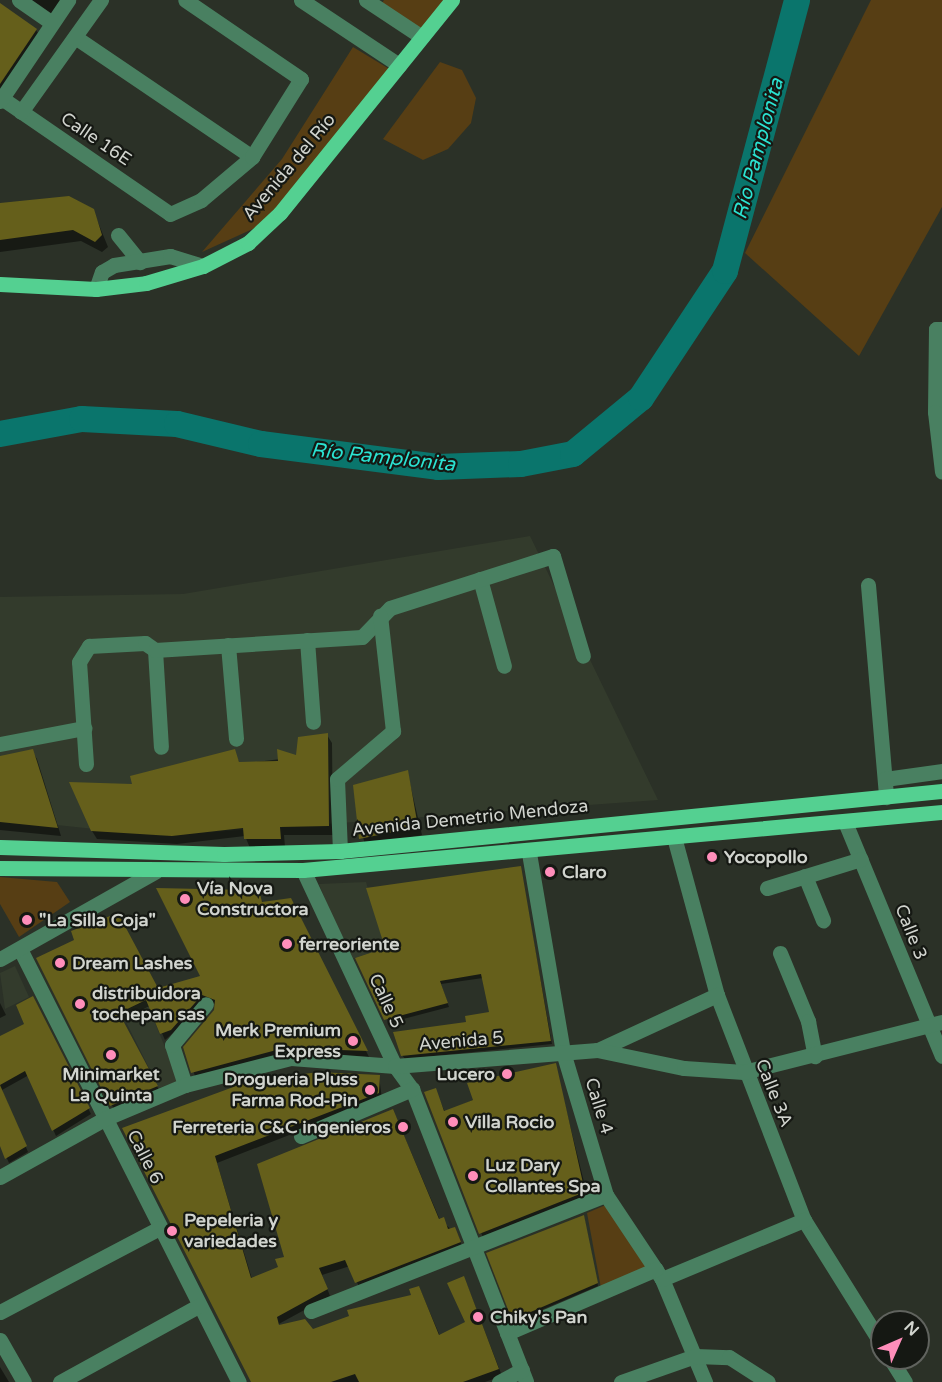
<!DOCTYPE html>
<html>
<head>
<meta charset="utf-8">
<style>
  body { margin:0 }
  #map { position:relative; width:942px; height:1382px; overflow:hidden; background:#2b3127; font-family:"Varela Round",sans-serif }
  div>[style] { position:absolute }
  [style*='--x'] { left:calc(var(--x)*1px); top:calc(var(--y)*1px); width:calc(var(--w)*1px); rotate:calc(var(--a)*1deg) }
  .built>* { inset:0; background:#333b2c }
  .green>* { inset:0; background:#573e14 }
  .shadow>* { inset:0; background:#0007 }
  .river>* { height:26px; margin:-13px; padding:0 13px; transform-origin:13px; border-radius:13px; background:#0a756c }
  .building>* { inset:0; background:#655f1b }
  .minor>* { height:15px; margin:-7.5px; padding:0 7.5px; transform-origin:7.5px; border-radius:7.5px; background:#498061 }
  .major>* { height:15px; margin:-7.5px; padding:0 7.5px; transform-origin:7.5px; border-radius:7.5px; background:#54d091 }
  .dots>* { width:16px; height:16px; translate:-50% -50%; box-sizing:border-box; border:3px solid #151813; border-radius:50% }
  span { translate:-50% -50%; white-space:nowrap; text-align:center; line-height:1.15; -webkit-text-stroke:4.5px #151813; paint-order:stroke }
  .street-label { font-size:18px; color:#d1d4ce }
  .poi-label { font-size:18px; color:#d1d4ce; font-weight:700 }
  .left { translate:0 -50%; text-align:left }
  .right { translate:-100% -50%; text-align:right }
  .water-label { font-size:20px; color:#2be3d2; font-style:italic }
  .north { position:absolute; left:870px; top:1310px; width:60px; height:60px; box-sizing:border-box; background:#151813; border:2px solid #60635e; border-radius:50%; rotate:45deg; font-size:16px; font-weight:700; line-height:24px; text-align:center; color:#d1d4ce }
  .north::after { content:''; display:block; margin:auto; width:21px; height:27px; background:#ff8eba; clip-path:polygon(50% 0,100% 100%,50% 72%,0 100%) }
</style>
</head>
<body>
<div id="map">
  <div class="built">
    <div style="clip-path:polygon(530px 536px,658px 800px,161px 836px,0 819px,0 597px,183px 594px)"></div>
    <div style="clip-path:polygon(366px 882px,385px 948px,349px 960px,319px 884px)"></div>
    <div style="clip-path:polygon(15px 966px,29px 997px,5px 1009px,0 973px)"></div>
    <div style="clip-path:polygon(146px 1001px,179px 1081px,159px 1088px,121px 1012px)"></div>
  </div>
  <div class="green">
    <div style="clip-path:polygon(384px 0,447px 0,421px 32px,380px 6px)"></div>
    <div style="clip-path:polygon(871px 0,942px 0,942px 207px,859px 356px,745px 253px)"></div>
    <div style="clip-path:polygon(353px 47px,391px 70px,288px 198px,257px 227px,202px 252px,282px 159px)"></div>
    <div style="clip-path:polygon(440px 62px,462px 70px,476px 98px,471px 123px,448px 149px,423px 160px,383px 139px)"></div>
    <div style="clip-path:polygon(0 877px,57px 882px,70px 902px,19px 937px,0 904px)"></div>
    <div style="clip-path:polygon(608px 1204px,651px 1268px,601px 1288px,587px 1213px)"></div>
  </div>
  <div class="shadow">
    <div style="clip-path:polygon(32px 0,70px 0,58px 18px)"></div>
    <div style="clip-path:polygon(0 5px,36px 30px,43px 41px,0 92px)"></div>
    <div style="clip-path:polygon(0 205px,93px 210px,108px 247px,102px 252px,81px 241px,0 252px)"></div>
    <div style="clip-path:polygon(327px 735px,332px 743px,333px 835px,284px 835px,285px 847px,250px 848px,245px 836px,177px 844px,97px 839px,92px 831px,134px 786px,234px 751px,240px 764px,297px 757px)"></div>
    <div style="clip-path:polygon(32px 751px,37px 759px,61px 836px,0 830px,0 758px)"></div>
    <div style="clip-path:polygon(407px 771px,422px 835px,365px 847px,354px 786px)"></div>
    <div style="clip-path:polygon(520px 867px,552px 1044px,405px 1059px,402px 1055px,491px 1013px,483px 978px,441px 984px,449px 1007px,388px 1023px,387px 949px)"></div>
    <div style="clip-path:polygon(248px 891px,264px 903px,294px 905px,369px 1057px,288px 1053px,196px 1079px,185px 1047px,217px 1007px,211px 999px,165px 1040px,150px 1006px,121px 1019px,160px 1092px,115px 1111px,38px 959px,158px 990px,203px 977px)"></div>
    <div style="clip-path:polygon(0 1003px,6px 1015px,0 1018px)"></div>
    <div style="clip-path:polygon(35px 1004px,91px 1114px,56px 1136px,29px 1075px,2px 1090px,28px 1152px,9px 1163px,0 1143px,0 1038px,26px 1025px)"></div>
    <div style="clip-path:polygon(555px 1065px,588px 1198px,484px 1240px,426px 1093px,435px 1090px,445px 1112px)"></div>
    <div style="clip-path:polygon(278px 1076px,379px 1076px,382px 1099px,217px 1163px,252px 1279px,279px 1268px,396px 1117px,440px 1220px,458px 1235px,463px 1249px,360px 1289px,350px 1266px,322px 1275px,330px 1296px,275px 1326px,312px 1331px,413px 1296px,419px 1287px,440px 1336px,467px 1323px,467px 1285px,502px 1376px,485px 1382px,256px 1382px,124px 1129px)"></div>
    <div style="clip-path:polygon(584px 1217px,598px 1286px,515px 1321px,488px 1253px)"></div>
    <div style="clip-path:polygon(0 1367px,9px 1382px,0 1382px)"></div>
  </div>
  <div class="river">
    <div style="--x:0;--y:434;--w:83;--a:-10.4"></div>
    <div style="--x:82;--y:419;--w:95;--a:3"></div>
    <div style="--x:177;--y:424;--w:86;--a:13.4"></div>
    <div style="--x:261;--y:444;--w:178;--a:7.4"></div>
    <div style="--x:438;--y:467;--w:83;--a:-2.1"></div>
    <div style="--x:521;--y:464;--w:53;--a:-10.9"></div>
    <div style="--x:573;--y:454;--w:88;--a:-39.5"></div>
    <div style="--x:641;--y:398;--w:152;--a:-56.5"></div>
    <div style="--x:725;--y:271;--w:280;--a:-75.1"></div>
  </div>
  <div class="building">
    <div style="clip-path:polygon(0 3px,37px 29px,0 84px)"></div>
    <div style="clip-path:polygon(69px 196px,94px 209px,102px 235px,95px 242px,73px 230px,0 240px,0 203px)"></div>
    <div style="clip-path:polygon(328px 733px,329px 826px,280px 827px,281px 839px,244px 839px,243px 828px,172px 836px,91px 831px,69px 782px,132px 784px,130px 776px,235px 749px,239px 762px,278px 761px,277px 749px,296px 755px,298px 737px)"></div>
    <div style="clip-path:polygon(33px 749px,58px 828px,0 822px,0 756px)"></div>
    <div style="clip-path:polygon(408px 770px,418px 827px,359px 839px,353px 785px)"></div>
    <div style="clip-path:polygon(521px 866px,551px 1041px,401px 1056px,393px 1032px,466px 1022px,465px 1016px,489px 1012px,481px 974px,440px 981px,448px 1003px,384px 1020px,355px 958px,385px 948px,366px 888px)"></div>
    <div style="clip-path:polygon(156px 888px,248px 890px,248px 895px,260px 894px,262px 902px,291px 898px,368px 1051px,284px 1048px,191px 1073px,183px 1047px,214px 1010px,215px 1000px,202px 995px,171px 1030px,160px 1034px,146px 1000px,119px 1013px,158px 1086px,110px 1106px,36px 958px,74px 940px,71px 931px,118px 913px,158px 988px,200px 976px)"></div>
    <div style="clip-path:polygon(33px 996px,90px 1108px,52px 1131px,25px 1071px,0 1085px,0 1036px,24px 1024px,16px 1005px)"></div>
    <div style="clip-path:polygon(556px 1063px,585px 1192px,479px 1234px,424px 1092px,436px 1088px,444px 1111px,473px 1100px,467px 1083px)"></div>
    <div style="clip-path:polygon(318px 1072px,380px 1075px,379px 1093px,215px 1156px,251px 1278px,278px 1267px,275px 1259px,284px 1257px,257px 1164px,393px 1109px,439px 1219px,444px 1217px,448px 1229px,455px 1227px,461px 1242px,355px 1283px,345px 1260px,319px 1268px,328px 1289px,277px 1317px,279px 1325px,305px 1319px,313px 1329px,349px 1316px,347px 1310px,411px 1295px,409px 1289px,419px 1286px,439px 1335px,465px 1322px,447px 1283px,464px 1276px,499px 1369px,463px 1382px,359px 1382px,355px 1374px,331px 1382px,251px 1382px,122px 1128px,247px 1082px)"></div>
    <div style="clip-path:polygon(0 1085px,27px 1146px,5px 1159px,0 1146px)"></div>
    <div style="clip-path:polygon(584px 1215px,598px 1283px,512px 1320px,486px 1253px)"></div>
  </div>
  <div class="minor">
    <div style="--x:19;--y:0;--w:40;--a:34.9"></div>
    <div style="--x:301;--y:0;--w:118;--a:33.6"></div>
    <div style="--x:366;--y:0;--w:67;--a:33.5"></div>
    <div style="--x:75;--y:37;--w:214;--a:34.1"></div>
    <div style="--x:0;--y:97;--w:206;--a:34.5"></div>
    <div style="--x:170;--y:214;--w:34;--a:-24"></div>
    <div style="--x:201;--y:200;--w:67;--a:-40.1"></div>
    <div style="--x:252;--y:157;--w:92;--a:-57.9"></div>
    <div style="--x:301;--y:79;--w:140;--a:-145.7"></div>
    <div style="--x:0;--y:101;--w:122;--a:-56"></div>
    <div style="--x:21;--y:112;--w:138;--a:-54.5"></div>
    <div style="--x:118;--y:235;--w:35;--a:51"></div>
    <div style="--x:96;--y:289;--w:18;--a:-71"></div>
    <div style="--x:102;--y:272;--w:14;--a:-30"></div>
    <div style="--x:114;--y:265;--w:57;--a:-9.1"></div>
    <div style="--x:170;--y:256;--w:34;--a:17"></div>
    <div style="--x:942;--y:329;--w:6;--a:180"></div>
    <div style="--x:936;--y:329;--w:83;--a:90.7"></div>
    <div style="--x:935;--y:412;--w:60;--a:83.3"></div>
    <div style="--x:480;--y:579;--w:90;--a:74.6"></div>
    <div style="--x:868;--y:585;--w:213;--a:85.1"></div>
    <div style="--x:307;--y:640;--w:82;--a:85.8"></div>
    <div style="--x:228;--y:645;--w:94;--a:85.1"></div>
    <div style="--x:155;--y:650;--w:97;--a:86.5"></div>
    <div style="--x:0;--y:744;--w:86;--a:-10.8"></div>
    <div style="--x:86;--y:764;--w:102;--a:-93.9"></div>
    <div style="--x:79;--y:662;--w:19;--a:-58"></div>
    <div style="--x:89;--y:646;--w:56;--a:-3.1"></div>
    <div style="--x:145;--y:643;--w:12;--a:35"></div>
    <div style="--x:155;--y:650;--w:207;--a:-3.6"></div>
    <div style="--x:362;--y:637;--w:40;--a:-46"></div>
    <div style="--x:390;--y:608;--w:171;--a:-17.7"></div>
    <div style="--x:553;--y:556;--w:104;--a:73.3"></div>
    <div style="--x:885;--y:779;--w:58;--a:-8"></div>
    <div style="--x:845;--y:822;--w:253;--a:67.5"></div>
    <div style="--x:674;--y:837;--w:164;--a:74.8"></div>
    <div style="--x:717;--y:995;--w:241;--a:68.9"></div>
    <div style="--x:804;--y:1220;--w:147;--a:58"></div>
    <div style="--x:340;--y:851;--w:72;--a:-92.4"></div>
    <div style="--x:337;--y:779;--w:74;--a:-40.6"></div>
    <div style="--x:393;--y:731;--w:116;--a:-96.4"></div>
    <div style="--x:529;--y:853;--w:202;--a:80.3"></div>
    <div style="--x:563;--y:1052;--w:149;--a:73.3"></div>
    <div style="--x:606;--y:1195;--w:101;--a:56.3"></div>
    <div style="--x:662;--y:1279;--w:112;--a:67.3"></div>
    <div style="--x:303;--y:870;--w:217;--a:64.9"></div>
    <div style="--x:395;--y:1066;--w:29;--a:54"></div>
    <div style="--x:412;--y:1089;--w:314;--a:68.7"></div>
    <div style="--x:805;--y:876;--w:48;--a:67.8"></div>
    <div style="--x:767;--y:888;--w:98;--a:-17.1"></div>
    <div style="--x:20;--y:949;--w:485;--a:63.2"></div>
    <div style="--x:780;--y:953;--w:74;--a:67.6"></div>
    <div style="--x:808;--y:1021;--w:36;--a:79"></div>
    <div style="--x:0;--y:959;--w:179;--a:-29.4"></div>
    <div style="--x:600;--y:1049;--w:129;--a:-24.8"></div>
    <div style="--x:185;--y:1085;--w:42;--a:-108"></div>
    <div style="--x:172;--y:1045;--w:53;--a:-50.3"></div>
    <div style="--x:301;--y:1136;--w:121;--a:-22.9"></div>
    <div style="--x:0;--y:1177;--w:119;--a:-29.1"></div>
    <div style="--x:104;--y:1119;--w:88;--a:-22.8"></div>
    <div style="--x:185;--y:1085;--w:109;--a:-14.3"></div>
    <div style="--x:291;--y:1058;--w:104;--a:4.4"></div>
    <div style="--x:395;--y:1066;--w:203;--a:-4.5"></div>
    <div style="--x:597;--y:1050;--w:89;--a:11.7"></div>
    <div style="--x:684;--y:1068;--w:60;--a:3.8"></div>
    <div style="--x:744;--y:1072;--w:204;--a:-14.2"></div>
    <div style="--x:662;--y:1279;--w:154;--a:-22.6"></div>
    <div style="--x:311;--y:1311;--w:317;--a:-21.5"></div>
    <div style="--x:0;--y:1312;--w:180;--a:-27.8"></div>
    <div style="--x:507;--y:1333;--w:162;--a:-23.2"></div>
    <div style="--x:0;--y:1340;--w:48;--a:60.3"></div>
    <div style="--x:890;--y:1358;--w:28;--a:58"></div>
    <div style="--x:60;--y:1382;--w:158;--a:-28.8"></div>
    <div style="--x:499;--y:1382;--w:26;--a:-28"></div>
    <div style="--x:621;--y:1382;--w:78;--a:-19.4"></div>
    <div style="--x:695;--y:1356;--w:34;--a:2"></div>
    <div style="--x:729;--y:1357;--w:46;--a:32.7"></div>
  </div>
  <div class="major">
    <div style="--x:0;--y:284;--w:96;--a:3"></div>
    <div style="--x:96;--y:289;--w:50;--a:-6.8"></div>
    <div style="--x:146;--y:283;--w:59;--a:-16.6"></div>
    <div style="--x:203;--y:266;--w:51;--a:-27.1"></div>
    <div style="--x:248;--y:243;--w:44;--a:-43.2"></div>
    <div style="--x:280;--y:213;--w:274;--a:-51.1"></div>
    <div style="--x:0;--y:847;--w:224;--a:1.8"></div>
    <div style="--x:224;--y:854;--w:116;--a:-1.5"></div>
    <div style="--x:340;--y:851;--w:605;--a:-5.69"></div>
    <div style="--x:0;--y:868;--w:303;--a:0.4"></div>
    <div style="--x:303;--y:870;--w:642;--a:-5.19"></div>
  </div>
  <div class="dots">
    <div style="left:712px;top:857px;background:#ff8eba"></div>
    <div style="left:550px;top:872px;background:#ff8eba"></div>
    <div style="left:185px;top:899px;background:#ff8eba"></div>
    <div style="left:27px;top:920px;background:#ff8eba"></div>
    <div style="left:287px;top:944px;background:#ff8eba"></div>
    <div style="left:60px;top:963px;background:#ff8eba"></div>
    <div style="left:80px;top:1004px;background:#ff8eba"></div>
    <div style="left:353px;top:1041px;background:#ff8eba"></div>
    <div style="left:111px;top:1055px;background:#ff8eba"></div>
    <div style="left:507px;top:1074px;background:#ff8eba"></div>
    <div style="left:370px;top:1090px;background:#ff8eba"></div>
    <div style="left:453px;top:1122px;background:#ff8eba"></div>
    <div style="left:403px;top:1127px;background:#ff8eba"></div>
    <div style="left:473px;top:1176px;background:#ff8eba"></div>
    <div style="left:172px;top:1231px;background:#ff8eba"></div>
    <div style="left:478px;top:1317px;background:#ff8eba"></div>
  </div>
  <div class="street-label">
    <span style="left:96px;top:139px;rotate:34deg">Calle 16E</span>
    <span style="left:289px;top:167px;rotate:-50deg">Avenida del Río</span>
    <span style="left:470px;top:818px;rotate:-6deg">Avenida Demetrio Mendoza</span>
    <span style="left:911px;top:932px;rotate:68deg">Calle 3</span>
    <span style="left:386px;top:1001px;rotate:65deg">Calle 5</span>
    <span style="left:461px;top:1041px;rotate:-5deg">Avenida 5</span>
    <span style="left:774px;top:1093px;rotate:68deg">Calle 3A</span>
    <span style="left:599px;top:1106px;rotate:73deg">Calle 4</span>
    <span style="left:145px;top:1157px;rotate:63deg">Calle 6</span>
  </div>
  <div class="poi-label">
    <span class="left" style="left:724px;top:857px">Yocopollo</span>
    <span class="left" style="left:562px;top:872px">Claro</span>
    <span class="left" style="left:197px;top:899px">Vía Nova<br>Constructora</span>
    <span class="left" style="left:39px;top:920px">"La Silla Coja"</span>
    <span class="left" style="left:299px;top:944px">ferreoriente</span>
    <span class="left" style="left:72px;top:963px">Dream Lashes</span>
    <span class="left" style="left:92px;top:1004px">distribuidora<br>tochepan sas</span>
    <span class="right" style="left:341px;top:1041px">Merk Premium<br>Express</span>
    <span class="right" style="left:495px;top:1074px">Lucero</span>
    <span style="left:111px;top:1085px">Minimarket<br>La Quinta</span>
    <span class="right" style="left:358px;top:1090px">Drogueria Pluss<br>Farma Rod-Pin</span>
    <span class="left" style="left:465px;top:1122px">Villa Rocio</span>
    <span class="right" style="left:391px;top:1127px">Ferreteria C&amp;C ingenieros</span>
    <span class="left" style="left:485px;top:1176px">Luz Dary<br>Collantes Spa</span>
    <span class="left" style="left:184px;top:1231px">Pepeleria y<br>variedades</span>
    <span class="left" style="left:490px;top:1317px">Chiky's Pan</span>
  </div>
  <div class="water-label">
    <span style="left:759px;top:149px;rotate:-75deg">Río Pamplonita</span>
    <span style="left:383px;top:458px;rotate:6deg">Río Pamplonita</span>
  </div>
  <div class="north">N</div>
</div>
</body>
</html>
